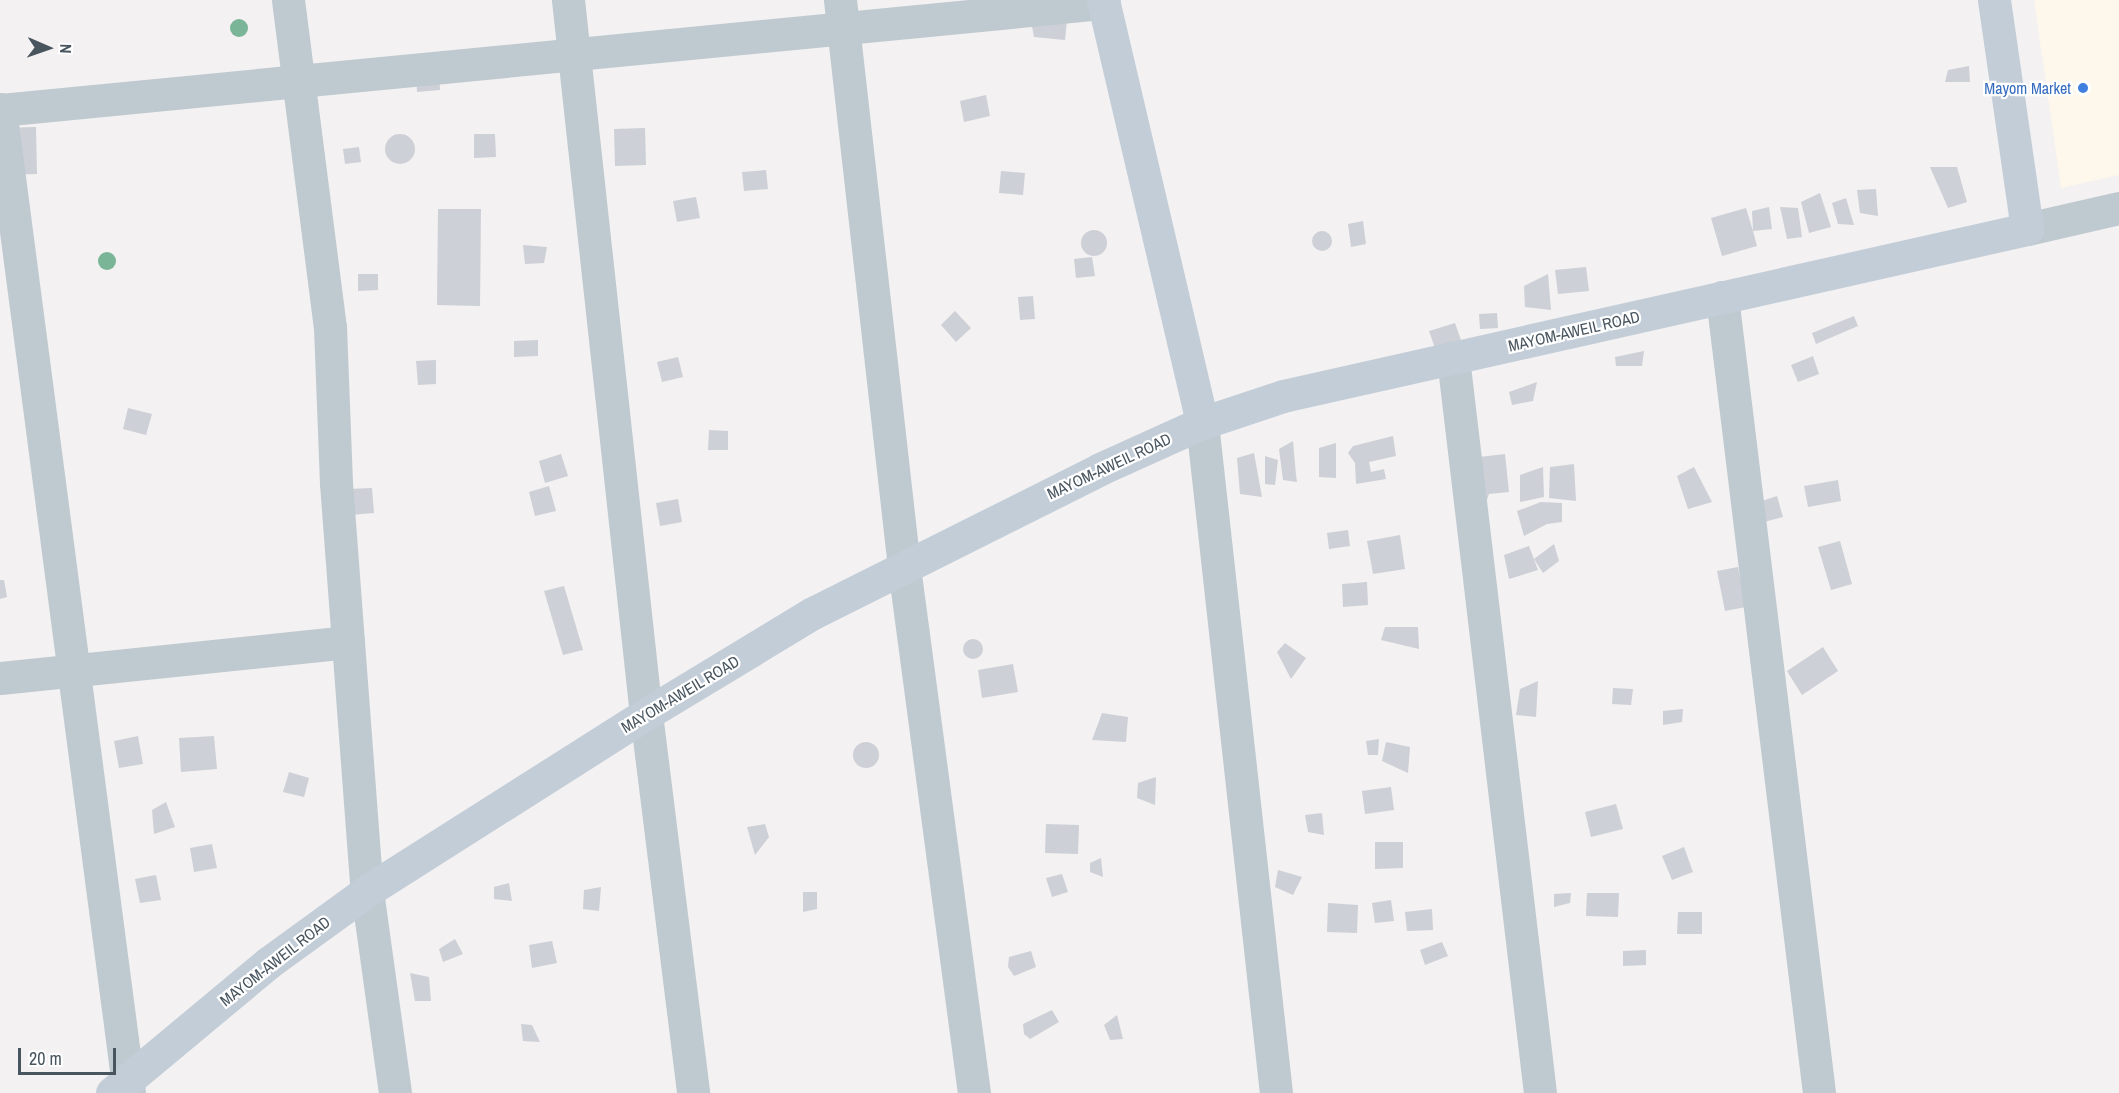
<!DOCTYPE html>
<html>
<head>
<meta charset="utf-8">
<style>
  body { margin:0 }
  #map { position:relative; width:2119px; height:1093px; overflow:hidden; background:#f3f1f1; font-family:"Archivo Narrow",sans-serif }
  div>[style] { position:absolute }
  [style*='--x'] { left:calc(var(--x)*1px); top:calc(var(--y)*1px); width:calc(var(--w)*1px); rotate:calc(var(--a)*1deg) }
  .commercial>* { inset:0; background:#fdf7ec }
  .building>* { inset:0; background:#cdd0d6 }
  .round { border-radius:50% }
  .street>* { height:33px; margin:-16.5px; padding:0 16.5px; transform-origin:16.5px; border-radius:16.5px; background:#bfc9d0 }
  .secondary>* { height:33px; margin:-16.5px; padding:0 16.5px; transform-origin:16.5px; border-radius:16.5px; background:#c2cdd8 }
  .trees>* { width:18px; height:18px; margin:-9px; border-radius:50%; background:#79b596 }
  .dots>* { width:16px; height:16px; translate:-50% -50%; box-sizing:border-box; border:3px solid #fff; border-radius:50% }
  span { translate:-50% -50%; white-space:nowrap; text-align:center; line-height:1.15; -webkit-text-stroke:4.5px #fff; paint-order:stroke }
  .shop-label { font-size:16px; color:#366cbe }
  .right { translate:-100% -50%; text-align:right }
  .street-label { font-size:16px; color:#48555f }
  .north { position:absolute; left:18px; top:18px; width:60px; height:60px; -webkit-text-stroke:4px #fff; paint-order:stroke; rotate:92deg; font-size:16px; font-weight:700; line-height:24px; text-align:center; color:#48555f }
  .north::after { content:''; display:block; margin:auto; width:21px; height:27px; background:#48555f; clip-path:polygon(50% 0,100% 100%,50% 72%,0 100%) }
  .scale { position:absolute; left:18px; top:1048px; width:98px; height:27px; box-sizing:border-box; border:3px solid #48555f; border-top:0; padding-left:8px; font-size:18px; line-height:21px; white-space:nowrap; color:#48555f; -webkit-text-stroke:4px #fff; paint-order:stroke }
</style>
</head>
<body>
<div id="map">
  <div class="commercial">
    <div style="clip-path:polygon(2034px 0,2119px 0,2119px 175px,2061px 188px)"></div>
  </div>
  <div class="building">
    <div style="clip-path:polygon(1030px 16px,1067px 20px,1065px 40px,1034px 37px)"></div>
    <div style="clip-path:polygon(1969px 66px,1970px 82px,1945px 82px,1948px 70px)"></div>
    <div style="clip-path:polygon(439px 70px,440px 90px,417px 92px,416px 71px)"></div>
    <div style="clip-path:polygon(986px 95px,990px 116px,964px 122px,960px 101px)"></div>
    <div style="clip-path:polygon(36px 127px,37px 174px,0 175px,0 128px)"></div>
    <div style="clip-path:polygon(645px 128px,646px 165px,615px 166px,614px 129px)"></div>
    <div class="round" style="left:385px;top:134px;width:30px;height:30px"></div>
    <div style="clip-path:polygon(474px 134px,495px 134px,496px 157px,474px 158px)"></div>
    <div style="clip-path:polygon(359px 147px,361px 162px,345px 164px,343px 149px)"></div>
    <div style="clip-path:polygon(1930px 167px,1957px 167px,1967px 202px,1948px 208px)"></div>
    <div style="clip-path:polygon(766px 170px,768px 189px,744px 191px,742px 172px)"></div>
    <div style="clip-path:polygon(1001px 171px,1025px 173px,1023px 195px,999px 193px)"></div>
    <div style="clip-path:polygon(1876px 189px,1878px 216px,1860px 213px,1857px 190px)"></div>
    <div style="clip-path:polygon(1820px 193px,1831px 227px,1809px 233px,1801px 202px)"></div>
    <div style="clip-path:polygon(696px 197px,700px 218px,677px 222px,673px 201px)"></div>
    <div style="clip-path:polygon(1846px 198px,1854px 225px,1838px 224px,1832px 203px)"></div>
    <div style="clip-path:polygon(1769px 207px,1772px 229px,1753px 231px,1757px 246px,1722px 256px,1711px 218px,1746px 208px,1753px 231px,1752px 211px)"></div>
    <div style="clip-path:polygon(1780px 207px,1798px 208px,1802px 237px,1787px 239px)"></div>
    <div style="clip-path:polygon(438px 209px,481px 209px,480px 306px,437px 305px)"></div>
    <div style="clip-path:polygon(1363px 221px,1366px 244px,1351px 247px,1348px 224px)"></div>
    <div class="round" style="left:1081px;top:230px;width:26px;height:26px"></div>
    <div class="round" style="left:1312px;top:231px;width:20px;height:20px"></div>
    <div style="clip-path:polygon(523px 245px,547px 247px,544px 263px,525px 264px)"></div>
    <div style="clip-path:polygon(1092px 257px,1095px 276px,1076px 278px,1074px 259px)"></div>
    <div style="clip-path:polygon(1586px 267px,1589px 291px,1558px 294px,1555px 270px)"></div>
    <div style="clip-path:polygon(358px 274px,378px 274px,378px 290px,358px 291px)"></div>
    <div style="clip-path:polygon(1548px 274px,1551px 310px,1525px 307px,1524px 286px)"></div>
    <div style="clip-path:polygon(1033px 296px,1035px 319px,1020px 320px,1018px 297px)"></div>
    <div style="clip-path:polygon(955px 311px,971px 328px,956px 342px,941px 325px)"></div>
    <div style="clip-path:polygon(1497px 313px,1498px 328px,1480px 329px,1479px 314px)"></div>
    <div style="clip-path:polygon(1854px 316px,1858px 326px,1816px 344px,1812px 333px)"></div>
    <div style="clip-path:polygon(1455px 323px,1461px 340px,1435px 348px,1429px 331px)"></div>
    <div style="clip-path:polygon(538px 340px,538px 356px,514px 357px,514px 341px)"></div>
    <div style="clip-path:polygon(1644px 351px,1642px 366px,1616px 366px,1615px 357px)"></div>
    <div style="clip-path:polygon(1813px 356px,1819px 374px,1798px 382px,1791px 365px)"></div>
    <div style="clip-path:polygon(678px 357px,683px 377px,662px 382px,657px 362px)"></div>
    <div style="clip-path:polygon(436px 360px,436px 384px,418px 385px,416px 361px)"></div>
    <div style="clip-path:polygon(1537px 382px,1533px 401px,1512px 405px,1509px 392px)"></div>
    <div style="clip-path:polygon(128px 408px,152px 414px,146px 435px,123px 429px)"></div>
    <div style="clip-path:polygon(709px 430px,728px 431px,728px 450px,708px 450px)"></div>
    <div style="clip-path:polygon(1393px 436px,1396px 456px,1369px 462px,1371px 472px,1384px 469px,1386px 479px,1356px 484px,1355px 463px,1348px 453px,1353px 446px)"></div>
    <div style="clip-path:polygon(1293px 441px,1296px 475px,1297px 482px,1283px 480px,1279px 449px)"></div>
    <div style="clip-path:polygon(1336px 443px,1336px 478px,1319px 477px,1319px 448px)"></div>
    <div style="clip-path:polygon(1254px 453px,1262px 497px,1240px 494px,1237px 458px)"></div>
    <div style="clip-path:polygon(561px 454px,568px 476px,545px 483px,539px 461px)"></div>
    <div style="clip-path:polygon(1505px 454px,1509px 492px,1489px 494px,1483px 511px,1462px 459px)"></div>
    <div style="clip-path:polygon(1265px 456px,1278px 460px,1275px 485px,1265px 484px)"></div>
    <div style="clip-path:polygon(1574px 464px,1576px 501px,1549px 498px,1550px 467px)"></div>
    <div style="clip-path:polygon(1543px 467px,1544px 497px,1520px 502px,1520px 475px)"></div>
    <div style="clip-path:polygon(1694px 467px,1712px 502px,1688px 509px,1677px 476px)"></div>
    <div style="clip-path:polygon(1838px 480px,1841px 501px,1808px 507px,1804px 486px)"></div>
    <div style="clip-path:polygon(549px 486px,556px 511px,535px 516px,529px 492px)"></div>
    <div style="clip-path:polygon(372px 488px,374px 513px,350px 515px,348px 489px)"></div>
    <div style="clip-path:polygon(1777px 496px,1783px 517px,1764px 522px,1759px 502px)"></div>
    <div style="clip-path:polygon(678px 499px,682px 522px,660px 526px,656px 503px)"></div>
    <div style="clip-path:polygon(1541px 502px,1562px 503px,1562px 522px,1547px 524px,1524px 536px,1517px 511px)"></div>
    <div style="clip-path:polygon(1348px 530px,1350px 546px,1329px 549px,1327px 533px)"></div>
    <div style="clip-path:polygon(1400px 535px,1405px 569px,1373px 574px,1367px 541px)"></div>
    <div style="clip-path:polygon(1840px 541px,1852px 584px,1831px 590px,1818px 547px)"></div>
    <div style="clip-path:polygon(1554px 544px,1559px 561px,1543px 573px,1534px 559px)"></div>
    <div style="clip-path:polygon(1529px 546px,1538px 570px,1509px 579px,1504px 555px)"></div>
    <div style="clip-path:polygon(1738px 567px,1746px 607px,1725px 611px,1717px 571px)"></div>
    <div style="clip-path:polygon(0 580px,4px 580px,7px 597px,0 599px)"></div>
    <div style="clip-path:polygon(1367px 582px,1368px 605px,1343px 607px,1342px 584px)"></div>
    <div style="clip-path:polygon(564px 586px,583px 650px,563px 655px,544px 591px)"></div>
    <div style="clip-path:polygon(1385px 627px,1418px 627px,1419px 649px,1381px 640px)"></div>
    <div class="round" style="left:963px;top:639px;width:20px;height:20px"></div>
    <div style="clip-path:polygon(1285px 643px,1306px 658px,1291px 679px,1277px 652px)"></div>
    <div style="clip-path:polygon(1823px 647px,1838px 671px,1802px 695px,1787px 671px)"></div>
    <div style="clip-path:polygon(1013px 664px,1018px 692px,982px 698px,978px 670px)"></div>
    <div style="clip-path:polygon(1538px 681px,1536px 717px,1516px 715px,1520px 689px)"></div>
    <div style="clip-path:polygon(1613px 688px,1633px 689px,1631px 705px,1612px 704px)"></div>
    <div style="clip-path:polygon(1683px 709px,1682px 722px,1663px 725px,1663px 711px)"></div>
    <div style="clip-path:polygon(1102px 713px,1128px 717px,1126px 742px,1092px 740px)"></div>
    <div style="clip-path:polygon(138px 736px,143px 764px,119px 768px,114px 741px)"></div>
    <div style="clip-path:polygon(214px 736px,217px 769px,181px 772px,179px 738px)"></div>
    <div style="clip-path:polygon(1379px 739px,1378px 755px,1368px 755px,1366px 741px)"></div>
    <div class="round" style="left:853px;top:742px;width:26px;height:26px"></div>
    <div style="clip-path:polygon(1386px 742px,1410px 747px,1408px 773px,1382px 761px)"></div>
    <div style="clip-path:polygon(289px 772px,309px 778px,304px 797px,283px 792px)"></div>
    <div style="clip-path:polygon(1156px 777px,1155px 805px,1137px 798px,1138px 783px)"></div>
    <div style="clip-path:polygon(1391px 787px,1394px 810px,1365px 814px,1362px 791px)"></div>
    <div style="clip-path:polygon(166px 802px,175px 827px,154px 834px,152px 810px)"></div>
    <div style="clip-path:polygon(1616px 804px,1623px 829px,1591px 837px,1585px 812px)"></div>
    <div style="clip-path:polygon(1322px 813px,1324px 835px,1308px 832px,1305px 815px)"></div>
    <div style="clip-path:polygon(765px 824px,769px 837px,755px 855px,747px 827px)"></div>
    <div style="clip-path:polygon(1046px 824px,1079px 825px,1078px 854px,1045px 853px)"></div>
    <div style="clip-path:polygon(1375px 842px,1403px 842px,1403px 868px,1375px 869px)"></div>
    <div style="clip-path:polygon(212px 844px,217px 868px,194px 872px,190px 848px)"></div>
    <div style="clip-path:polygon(1684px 847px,1693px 872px,1672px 880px,1662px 856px)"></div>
    <div style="clip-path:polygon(1101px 858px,1103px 877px,1090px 872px,1090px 863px)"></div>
    <div style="clip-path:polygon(1278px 870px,1302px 877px,1293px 895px,1275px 887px)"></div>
    <div style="clip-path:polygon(1062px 874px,1068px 892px,1052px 897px,1046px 878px)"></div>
    <div style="clip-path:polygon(156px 875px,161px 900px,140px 903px,135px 879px)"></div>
    <div style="clip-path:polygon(509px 883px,512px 901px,494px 899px,494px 887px)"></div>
    <div style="clip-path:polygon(601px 887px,599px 911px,583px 909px,584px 890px)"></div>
    <div style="clip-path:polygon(803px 892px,817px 892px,817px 909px,803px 912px)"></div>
    <div style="clip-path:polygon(1571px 893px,1570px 903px,1554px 907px,1554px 894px)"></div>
    <div style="clip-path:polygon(1587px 893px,1619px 893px,1618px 917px,1586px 916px)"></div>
    <div style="clip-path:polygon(1391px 900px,1394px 921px,1375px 923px,1372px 903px)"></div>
    <div style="clip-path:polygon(1328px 903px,1358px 905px,1357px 933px,1327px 932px)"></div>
    <div style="clip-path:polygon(1432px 909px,1433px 930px,1407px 931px,1405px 912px)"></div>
    <div style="clip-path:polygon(1678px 912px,1702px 912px,1702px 934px,1677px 934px)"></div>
    <div style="clip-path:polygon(455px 939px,463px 954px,443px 962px,439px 949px)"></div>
    <div style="clip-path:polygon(552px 941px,557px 963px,532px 968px,529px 945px)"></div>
    <div style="clip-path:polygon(1442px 942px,1448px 956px,1425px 965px,1420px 950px)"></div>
    <div style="clip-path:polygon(1646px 950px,1646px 965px,1623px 966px,1623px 951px)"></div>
    <div style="clip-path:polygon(1031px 951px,1036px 967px,1014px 976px,1008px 967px,1009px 957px)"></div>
    <div style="clip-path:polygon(410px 973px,429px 977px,431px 1001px,415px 1001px)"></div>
    <div style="clip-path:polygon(1052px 1010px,1059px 1022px,1030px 1039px,1024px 1034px,1023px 1024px)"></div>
    <div style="clip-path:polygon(1117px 1015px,1123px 1039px,1110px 1040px,1104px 1025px)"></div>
    <div style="clip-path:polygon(521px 1024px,532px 1025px,540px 1042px,523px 1041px)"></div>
  </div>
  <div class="street">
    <div style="--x:288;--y:0;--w:330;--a:82.7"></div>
    <div style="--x:330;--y:327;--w:156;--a:87.8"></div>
    <div style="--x:336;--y:483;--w:409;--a:85.7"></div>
    <div style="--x:367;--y:891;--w:204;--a:82.1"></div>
    <div style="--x:568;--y:0;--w:718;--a:83.77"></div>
    <div style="--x:646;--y:714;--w:382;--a:82.9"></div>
    <div style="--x:840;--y:0;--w:571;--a:83.56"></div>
    <div style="--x:904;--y:567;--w:531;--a:82.42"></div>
    <div style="--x:0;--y:109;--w:992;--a:82.53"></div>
    <div style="--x:0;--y:110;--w:1109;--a:-5.54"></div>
    <div style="--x:2027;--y:229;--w:94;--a:-12.9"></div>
    <div style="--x:1722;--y:297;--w:802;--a:83.05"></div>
    <div style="--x:1453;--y:358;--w:740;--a:83.25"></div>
    <div style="--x:1202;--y:423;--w:674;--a:83.7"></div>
    <div style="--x:0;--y:678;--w:350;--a:-5.9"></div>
  </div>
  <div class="secondary">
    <div style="--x:1103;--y:0;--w:434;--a:76.8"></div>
    <div style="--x:112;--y:1093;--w:203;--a:-39.8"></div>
    <div style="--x:268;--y:963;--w:122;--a:-36"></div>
    <div style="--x:367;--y:891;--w:330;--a:-32.4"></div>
    <div style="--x:646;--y:714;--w:195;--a:-31.2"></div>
    <div style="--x:813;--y:613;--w:321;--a:-26.6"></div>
    <div style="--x:1100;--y:469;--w:112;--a:-24.3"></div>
    <div style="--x:1202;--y:423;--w:85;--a:-18.4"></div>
    <div style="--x:1283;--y:396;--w:763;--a:-12.65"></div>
    <div style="--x:2027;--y:229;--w:231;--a:-98.2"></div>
  </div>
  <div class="trees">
    <div style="left:239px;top:28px"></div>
    <div style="left:107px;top:261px"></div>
  </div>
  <div class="dots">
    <div style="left:2083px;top:88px;background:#3f7fe0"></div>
  </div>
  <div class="shop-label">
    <span class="right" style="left:2071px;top:88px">Mayom Market</span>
  </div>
  <div class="street-label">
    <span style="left:1574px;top:331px;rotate:-13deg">MAYOM-AWEIL ROAD</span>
    <span style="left:1109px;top:466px;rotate:-25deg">MAYOM-AWEIL ROAD</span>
    <span style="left:680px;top:694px;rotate:-31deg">MAYOM-AWEIL ROAD</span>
    <span style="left:275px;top:961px;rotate:-38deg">MAYOM-AWEIL ROAD</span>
  </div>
  <div class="north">N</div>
  <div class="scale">20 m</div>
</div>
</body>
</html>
